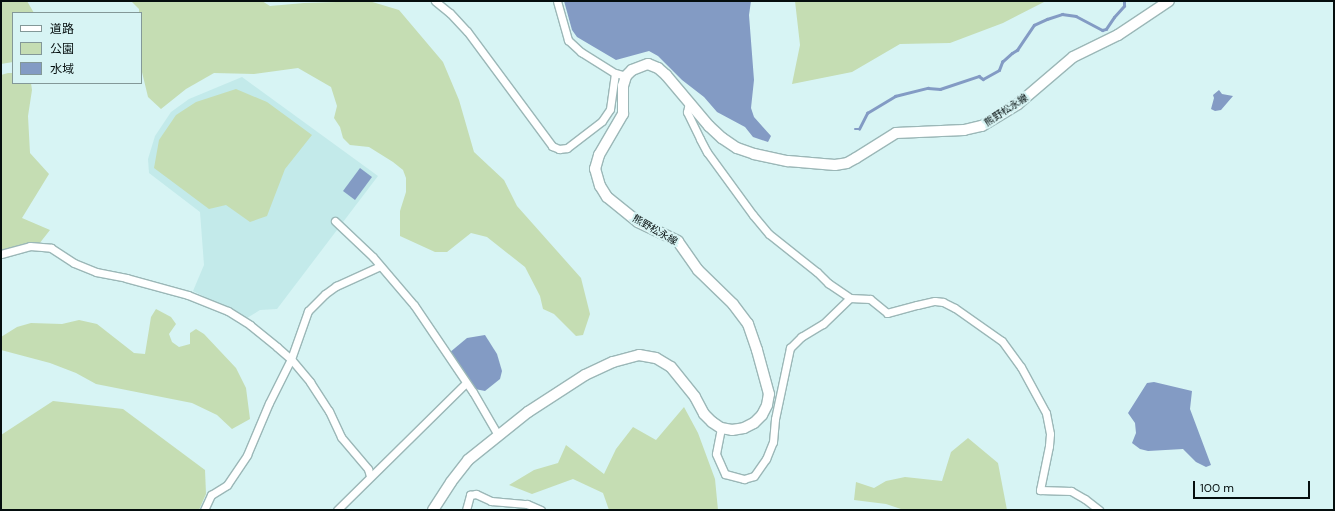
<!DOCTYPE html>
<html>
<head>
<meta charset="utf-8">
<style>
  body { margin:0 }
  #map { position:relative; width:1335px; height:511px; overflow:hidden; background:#d7f4f4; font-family:"DM Sans","Noto Sans JP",sans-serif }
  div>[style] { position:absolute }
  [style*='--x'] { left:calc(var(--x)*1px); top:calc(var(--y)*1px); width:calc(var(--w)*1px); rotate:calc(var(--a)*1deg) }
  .built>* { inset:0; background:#c3eaea }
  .green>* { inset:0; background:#c5ddb3 }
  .water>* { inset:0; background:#839bc4 }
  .stream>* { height:2.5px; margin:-1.25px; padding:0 1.25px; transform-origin:1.25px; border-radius:1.25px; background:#839bc4 }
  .roads { filter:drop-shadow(1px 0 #9bb7b7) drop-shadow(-1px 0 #9bb7b7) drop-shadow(0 1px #9bb7b7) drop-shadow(0 -1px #9bb7b7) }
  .street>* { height:7px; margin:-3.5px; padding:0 3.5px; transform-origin:3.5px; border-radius:3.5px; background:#fff }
  .secondary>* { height:10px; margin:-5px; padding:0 5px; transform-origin:5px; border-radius:5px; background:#fff }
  span { translate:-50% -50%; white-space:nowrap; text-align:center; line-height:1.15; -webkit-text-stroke:4px #d7f4f4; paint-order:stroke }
  .street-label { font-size:10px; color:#050e0e }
  .frame { position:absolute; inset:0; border:2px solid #050e0e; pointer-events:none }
  .legend { position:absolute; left:12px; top:12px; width:130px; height:72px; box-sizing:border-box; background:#d7f4f4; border:1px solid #839898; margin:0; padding:5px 7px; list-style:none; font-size:12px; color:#050e0e }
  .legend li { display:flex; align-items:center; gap:8px; height:20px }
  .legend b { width:20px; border:1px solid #839898 }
  .scale { position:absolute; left:1193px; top:481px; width:117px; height:18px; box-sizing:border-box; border:2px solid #050e0e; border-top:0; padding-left:5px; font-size:12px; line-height:14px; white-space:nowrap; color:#050e0e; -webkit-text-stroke:3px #d7f4f4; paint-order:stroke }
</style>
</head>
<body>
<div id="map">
  <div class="built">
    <div style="clip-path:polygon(242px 77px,378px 176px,277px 309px,260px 310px,247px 318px,193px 291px,204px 265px,200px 212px,149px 173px,148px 159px,155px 136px,171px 112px,189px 99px)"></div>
  </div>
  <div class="green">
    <div style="clip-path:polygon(1px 1px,27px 1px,34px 13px,13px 13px,13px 62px,1px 64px)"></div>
    <div style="clip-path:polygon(131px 1px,262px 1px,270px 6px,304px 3px,369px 1px,399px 10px,443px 62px,459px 100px,474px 152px,504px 180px,517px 206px,581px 278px,590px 314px,583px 335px,576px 336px,554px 314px,543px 309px,540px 296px,525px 267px,487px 237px,471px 233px,447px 252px,435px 252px,400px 236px,400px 211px,406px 192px,406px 178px,403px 170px,393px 162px,369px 147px,350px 145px,343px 138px,340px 127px,334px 118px,337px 106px,331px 87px,298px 68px,254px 74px,214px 73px,186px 89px,161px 109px,148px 97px,141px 68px,141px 13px,139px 13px,139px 9px)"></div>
    <div style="clip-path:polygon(795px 1px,1046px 1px,1003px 23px,950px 43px,900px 44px,852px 72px,792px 84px,800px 45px)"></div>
    <div style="clip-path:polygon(8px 73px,13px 73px,13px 83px,31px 83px,32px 90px,28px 116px,30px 153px,49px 174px,22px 218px,50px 230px,39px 244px,31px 244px,1px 250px,1px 75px)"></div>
    <div style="clip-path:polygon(236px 89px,267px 102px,312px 135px,285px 169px,267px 216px,250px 222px,226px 205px,209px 209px,154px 168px,159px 140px,176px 115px,196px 102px)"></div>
    <div style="clip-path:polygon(156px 309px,171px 317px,176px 324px,169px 334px,172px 342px,179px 347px,190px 344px,190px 333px,196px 329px,204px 334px,236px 368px,246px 388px,250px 419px,232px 429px,217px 415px,192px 403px,96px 384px,76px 373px,50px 363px,1px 350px,1px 337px,17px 327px,31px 323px,62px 324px,79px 320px,97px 324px,134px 353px,145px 354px,151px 317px)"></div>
    <div style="clip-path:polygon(53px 401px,123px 409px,205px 470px,206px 494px,199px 510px,1px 510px,1px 435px)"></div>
    <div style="clip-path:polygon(684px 407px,698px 433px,715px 479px,718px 510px,609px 510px,603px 493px,573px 479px,532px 494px,509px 485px,534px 470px,558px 463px,566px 445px,604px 474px,616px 449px,633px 427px,656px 440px)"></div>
    <div style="clip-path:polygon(968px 438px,998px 463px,1007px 510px,904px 510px,886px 504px,854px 500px,856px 482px,874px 488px,886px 481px,905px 477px,942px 481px,951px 452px)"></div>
  </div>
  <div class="water">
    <div style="clip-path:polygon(564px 1px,751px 1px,749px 15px,754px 80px,751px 108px,754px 117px,771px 136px,768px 142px,753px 137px,745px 127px,717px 112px,704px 97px,682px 80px,658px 56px,649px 51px,616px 60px,577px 37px,572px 30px)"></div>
    <div style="clip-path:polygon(1219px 90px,1222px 94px,1233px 96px,1221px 110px,1215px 111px,1211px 109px,1214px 98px,1213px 95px)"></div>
    <div style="clip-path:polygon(360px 168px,372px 177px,355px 200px,343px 191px)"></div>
    <div style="clip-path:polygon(485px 335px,497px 354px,502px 371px,500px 379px,485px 391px,475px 389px,449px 353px,467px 338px)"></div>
    <div style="clip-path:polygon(1154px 382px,1192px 391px,1190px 409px,1211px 465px,1206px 467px,1196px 462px,1183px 449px,1148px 451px,1140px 449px,1132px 443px,1136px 433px,1135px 423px,1128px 413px,1147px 383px)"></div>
  </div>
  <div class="stream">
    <div style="--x:855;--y:129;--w:4;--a:0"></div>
    <div style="--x:859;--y:129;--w:18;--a:-63"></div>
    <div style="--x:867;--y:113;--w:33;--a:-31"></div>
    <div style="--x:895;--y:96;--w:34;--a:-14"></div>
    <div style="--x:928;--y:88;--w:12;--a:5"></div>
    <div style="--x:940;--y:89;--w:41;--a:-18.4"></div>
    <div style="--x:979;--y:76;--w:5;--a:37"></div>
    <div style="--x:983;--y:79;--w:18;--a:-29"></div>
    <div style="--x:999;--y:70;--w:9;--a:-69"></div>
    <div style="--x:1002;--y:62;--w:13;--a:-42"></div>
    <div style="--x:1012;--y:53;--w:6;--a:-31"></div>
    <div style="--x:1017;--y:50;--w:30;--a:-56"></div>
    <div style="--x:1034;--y:25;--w:14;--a:-25"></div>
    <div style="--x:1047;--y:19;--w:16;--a:-18"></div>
    <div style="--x:1062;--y:14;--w:14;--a:8"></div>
    <div style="--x:1076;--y:16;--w:30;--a:28"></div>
    <div style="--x:1102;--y:30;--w:4;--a:-14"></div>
    <div style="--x:1106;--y:29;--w:14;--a:-56"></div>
    <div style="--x:1114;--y:17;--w:15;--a:-48"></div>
    <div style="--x:1124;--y:6;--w:5;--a:-90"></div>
  </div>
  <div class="roads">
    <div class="street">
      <div style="--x:435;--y:1;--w:19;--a:39"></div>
      <div style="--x:450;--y:13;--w:25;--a:47"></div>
      <div style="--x:467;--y:31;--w:143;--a:53.5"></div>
      <div style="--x:552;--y:146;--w:8;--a:23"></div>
      <div style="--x:559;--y:149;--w:8;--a:-7"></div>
      <div style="--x:567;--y:148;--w:44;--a:-37.6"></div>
      <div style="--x:602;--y:121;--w:14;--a:-56"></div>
      <div style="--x:610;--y:109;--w:36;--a:-82"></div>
      <div style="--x:557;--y:1;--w:41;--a:74.2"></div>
      <div style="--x:568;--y:40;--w:18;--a:43"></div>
      <div style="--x:581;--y:52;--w:40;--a:32"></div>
      <div style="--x:615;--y:73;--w:11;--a:15"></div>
      <div style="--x:689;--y:102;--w:10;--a:101"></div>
      <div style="--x:687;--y:112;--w:30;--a:64"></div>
      <div style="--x:700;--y:139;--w:15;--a:62"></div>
      <div style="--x:707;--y:152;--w:78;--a:53.9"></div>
      <div style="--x:753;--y:215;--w:25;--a:50"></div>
      <div style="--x:769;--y:234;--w:61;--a:38.4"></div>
      <div style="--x:817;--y:272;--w:16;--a:45"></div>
      <div style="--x:828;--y:283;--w:27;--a:34"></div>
      <div style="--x:850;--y:298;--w:20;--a:3"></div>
      <div style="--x:870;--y:299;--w:22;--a:39"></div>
      <div style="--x:887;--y:313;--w:31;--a:-15"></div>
      <div style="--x:917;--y:305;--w:18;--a:-13"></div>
      <div style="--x:935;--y:301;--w:8;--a:7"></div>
      <div style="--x:943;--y:302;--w:13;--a:27"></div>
      <div style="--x:955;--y:308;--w:57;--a:35.1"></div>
      <div style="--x:1002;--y:341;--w:32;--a:54"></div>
      <div style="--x:1021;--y:367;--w:52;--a:61.5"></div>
      <div style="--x:1046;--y:413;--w:21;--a:79"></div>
      <div style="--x:1050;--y:434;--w:12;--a:95"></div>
      <div style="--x:1049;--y:446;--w:45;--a:101.6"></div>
      <div style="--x:1040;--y:490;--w:31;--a:2"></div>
      <div style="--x:1071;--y:491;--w:16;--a:30"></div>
      <div style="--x:1085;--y:499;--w:18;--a:38"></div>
      <div style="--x:335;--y:221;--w:52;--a:43.5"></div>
      <div style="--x:373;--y:257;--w:63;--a:49.5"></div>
      <div style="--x:414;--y:305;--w:105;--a:55.9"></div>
      <div style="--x:473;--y:392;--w:50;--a:59.8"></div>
      <div style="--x:1;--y:254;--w:30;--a:-15"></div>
      <div style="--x:30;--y:246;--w:21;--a:5"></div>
      <div style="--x:51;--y:248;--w:27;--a:33"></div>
      <div style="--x:74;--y:263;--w:24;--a:22"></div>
      <div style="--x:96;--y:272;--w:31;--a:11"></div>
      <div style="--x:126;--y:278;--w:64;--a:15.3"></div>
      <div style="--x:188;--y:295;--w:43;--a:21.8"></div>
      <div style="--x:228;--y:311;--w:26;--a:32"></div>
      <div style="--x:250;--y:325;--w:35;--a:39"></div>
      <div style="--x:277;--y:347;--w:18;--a:41"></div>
      <div style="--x:291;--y:359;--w:30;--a:50"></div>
      <div style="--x:310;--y:382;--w:35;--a:57"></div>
      <div style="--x:329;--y:411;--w:29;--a:65"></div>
      <div style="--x:341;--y:437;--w:42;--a:49.8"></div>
      <div style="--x:368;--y:469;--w:7;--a:74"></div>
      <div style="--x:721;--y:428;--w:26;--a:101"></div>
      <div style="--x:716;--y:454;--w:22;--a:66"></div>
      <div style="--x:725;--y:474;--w:20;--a:15"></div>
      <div style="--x:744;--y:479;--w:10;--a:-17"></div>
      <div style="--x:754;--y:476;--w:21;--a:-55"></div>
      <div style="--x:766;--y:459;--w:18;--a:-68"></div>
      <div style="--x:773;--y:442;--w:23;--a:-85"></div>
      <div style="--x:775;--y:419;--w:73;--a:-78.1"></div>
      <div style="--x:790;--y:348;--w:16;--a:-45"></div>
      <div style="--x:801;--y:337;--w:26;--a:-31"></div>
      <div style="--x:823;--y:324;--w:37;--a:-44"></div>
      <div style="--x:204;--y:510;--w:17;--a:-65"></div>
      <div style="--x:211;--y:495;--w:19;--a:-32"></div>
      <div style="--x:227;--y:485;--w:36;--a:-56"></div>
      <div style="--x:247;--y:455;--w:56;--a:-67.1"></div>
      <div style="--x:269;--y:403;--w:49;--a:-63.4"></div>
      <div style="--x:291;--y:359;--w:51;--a:-70.5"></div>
      <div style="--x:308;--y:311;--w:24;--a:-45"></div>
      <div style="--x:325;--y:294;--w:14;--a:-36"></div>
      <div style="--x:336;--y:286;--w:48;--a:-24.4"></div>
      <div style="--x:337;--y:510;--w:181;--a:-44.6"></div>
      <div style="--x:466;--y:510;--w:16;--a:-75"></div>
      <div style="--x:470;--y:495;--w:6;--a:-9"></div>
      <div style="--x:476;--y:494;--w:17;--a:25"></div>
      <div style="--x:491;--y:501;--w:36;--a:5"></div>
      <div style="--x:527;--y:504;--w:15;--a:23"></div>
    </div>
    <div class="secondary">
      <div style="--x:433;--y:510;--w:33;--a:-57"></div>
      <div style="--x:451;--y:482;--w:28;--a:-52"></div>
      <div style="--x:468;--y:460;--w:77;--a:-38.7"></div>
      <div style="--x:528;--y:412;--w:68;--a:-33"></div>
      <div style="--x:585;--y:375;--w:31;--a:-25"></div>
      <div style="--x:613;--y:362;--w:27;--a:-15"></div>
      <div style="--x:639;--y:355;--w:17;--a:10"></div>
      <div style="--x:656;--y:358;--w:17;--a:31"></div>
      <div style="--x:671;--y:367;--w:38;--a:51"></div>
      <div style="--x:695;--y:397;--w:19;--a:62"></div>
      <div style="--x:704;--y:414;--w:11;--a:45"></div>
      <div style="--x:712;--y:422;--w:11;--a:34"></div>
      <div style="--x:721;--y:428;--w:11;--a:10"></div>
      <div style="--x:732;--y:430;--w:12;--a:-9"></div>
      <div style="--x:744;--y:428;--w:11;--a:-27"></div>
      <div style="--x:754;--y:423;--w:11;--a:-45"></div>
      <div style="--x:762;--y:415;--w:11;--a:-63"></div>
      <div style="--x:767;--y:405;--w:11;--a:-80"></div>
      <div style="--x:769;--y:394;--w:46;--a:-105.3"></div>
      <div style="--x:757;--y:350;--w:28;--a:-109"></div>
      <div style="--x:748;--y:324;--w:25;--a:-127"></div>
      <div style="--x:733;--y:304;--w:49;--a:-135.8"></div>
      <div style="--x:698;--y:270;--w:35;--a:-125"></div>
      <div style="--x:678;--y:241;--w:44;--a:-154.6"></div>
      <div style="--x:638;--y:222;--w:40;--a:-141"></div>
      <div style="--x:607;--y:197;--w:13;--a:-122"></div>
      <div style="--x:600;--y:186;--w:18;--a:-106"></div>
      <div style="--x:595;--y:169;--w:15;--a:-74"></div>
      <div style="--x:599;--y:155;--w:48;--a:-59.7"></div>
      <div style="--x:623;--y:114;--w:28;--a:-90"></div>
      <div style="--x:623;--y:86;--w:10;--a:-73"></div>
      <div style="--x:626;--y:76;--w:8;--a:-45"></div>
      <div style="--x:632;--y:70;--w:17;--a:-21"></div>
      <div style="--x:648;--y:64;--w:11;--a:22"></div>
      <div style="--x:658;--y:68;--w:11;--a:41"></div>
      <div style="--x:666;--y:75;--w:67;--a:49.9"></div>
      <div style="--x:709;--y:126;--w:18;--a:43"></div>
      <div style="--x:722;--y:138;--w:18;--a:34"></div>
      <div style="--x:737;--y:148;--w:18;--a:19"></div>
      <div style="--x:754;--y:154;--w:35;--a:12"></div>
      <div style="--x:788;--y:161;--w:47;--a:4.9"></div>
      <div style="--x:835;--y:165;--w:12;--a:-9"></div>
      <div style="--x:847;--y:163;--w:10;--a:-29"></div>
      <div style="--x:856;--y:158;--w:47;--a:-32"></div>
      <div style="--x:896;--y:133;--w:68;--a:-2.5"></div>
      <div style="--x:964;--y:130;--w:18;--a:-13"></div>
      <div style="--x:982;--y:126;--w:42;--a:-31.4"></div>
      <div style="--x:1018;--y:104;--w:72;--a:-40.5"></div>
      <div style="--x:1073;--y:57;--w:50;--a:-26.1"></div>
      <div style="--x:1118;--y:35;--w:61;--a:-33.7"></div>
    </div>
  </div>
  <div class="street-label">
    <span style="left:1006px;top:110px;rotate:-33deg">熊野松永線</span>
    <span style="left:655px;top:230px;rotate:30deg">熊野松永線</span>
  </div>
  <div class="frame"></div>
  <ul class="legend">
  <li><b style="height:5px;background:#fff"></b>道路</li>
  <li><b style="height:11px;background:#c5ddb3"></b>公園</li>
  <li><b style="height:11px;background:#839bc4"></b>水域</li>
  </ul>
  <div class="scale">100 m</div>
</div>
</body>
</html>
